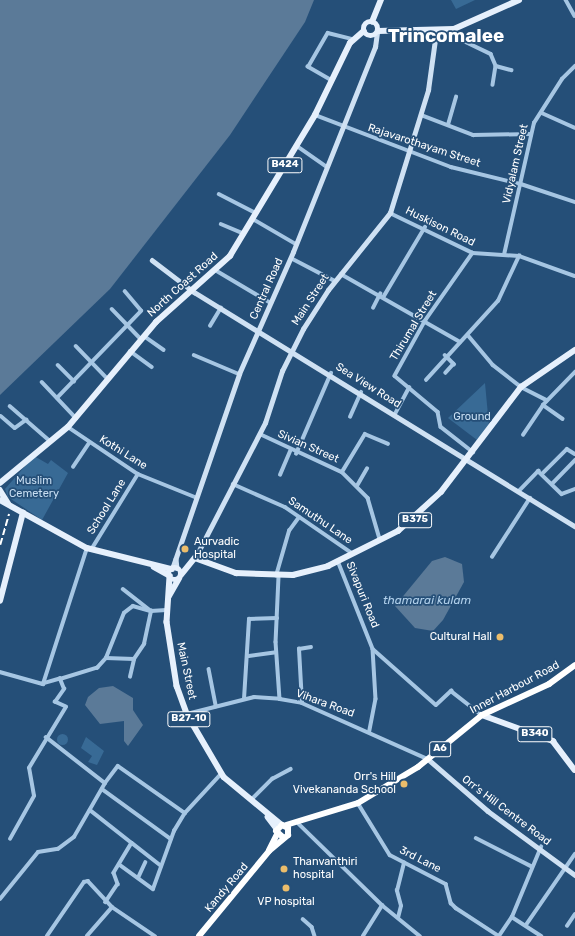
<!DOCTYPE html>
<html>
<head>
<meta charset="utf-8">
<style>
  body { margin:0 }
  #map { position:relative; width:575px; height:936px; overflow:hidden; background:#254f78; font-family:Rubik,sans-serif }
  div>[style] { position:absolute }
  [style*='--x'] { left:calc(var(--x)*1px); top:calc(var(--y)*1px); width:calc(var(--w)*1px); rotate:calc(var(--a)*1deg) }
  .green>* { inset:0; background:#386a95 }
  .round { border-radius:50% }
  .water>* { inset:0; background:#5b7a98 }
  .street>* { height:3.5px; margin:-1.75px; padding:0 1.75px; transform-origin:1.75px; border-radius:1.75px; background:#a6c6e3 }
  .secondary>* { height:4.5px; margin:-2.25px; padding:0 2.25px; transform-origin:2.25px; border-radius:2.25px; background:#cfe1f3 }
  .primary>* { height:5.5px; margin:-2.75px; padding:0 2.75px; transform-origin:2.75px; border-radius:2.75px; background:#e6f0fc }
  .primary>.ring { margin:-2.75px; padding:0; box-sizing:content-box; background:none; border:5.5px solid #e6f0fc; border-radius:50% }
  .highway>* { height:6px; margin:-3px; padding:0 3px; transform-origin:3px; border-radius:3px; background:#fff }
  .rail>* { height:1.5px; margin-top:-0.75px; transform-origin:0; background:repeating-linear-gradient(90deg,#fff 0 7px,transparent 0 10px) }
  .dots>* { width:11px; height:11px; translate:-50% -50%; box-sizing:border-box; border:2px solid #254f78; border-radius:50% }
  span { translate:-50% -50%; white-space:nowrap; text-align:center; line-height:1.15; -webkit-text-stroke:3.5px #254f78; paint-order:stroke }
  .shield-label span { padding:1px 3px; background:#254f78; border:1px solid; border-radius:3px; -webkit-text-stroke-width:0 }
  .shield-label { font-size:10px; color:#fff; font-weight:700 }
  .street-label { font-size:11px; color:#fff }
  .park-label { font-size:11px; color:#c9dff3 }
  .poi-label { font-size:11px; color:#fff }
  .left { translate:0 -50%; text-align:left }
  .right { translate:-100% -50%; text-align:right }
  .water-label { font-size:12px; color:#b1d0eb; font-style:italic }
  .town-label { font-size:19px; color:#fff; font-weight:700 }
</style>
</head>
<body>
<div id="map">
  <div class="green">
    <div style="clip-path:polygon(451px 0,475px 0,456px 9px)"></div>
    <div style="clip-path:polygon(485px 383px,489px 426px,477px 440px,448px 418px)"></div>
    <div style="clip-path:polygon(34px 456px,48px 464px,51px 460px,68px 473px,42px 520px,8px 497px,5px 489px)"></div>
    <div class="round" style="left:56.5px;top:733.5px;width:11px;height:11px"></div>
    <div style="clip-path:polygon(86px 737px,104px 751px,97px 765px,88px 762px,92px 756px,81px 748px)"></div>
  </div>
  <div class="water">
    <div style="clip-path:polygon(0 0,314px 0,305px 22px,230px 135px,110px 289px,0 395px)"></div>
    <div style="clip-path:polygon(445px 557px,462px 564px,464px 582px,443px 620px,433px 631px,415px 628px,395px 606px,432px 561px)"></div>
    <div style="clip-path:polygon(113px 686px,133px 698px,133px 710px,143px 725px,128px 746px,124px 741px,124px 721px,100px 724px,85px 705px,88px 697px,99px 688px)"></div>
  </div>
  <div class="street">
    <div style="--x:566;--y:0;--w:18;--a:61"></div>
    <div style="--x:443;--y:31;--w:53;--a:25.6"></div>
    <div style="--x:491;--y:54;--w:13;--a:67"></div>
    <div style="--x:496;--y:66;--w:19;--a:99"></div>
    <div style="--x:496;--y:66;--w:16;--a:15"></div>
    <div style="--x:332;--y:81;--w:28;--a:-150"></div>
    <div style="--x:308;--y:67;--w:39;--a:-60"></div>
    <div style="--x:328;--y:33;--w:25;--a:14"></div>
    <div style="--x:542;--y:113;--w:36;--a:24"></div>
    <div style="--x:315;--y:115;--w:146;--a:20.9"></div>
    <div style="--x:451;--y:167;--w:72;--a:13.7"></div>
    <div style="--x:521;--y:184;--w:57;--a:18.4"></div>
    <div style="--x:421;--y:115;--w:56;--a:21"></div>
    <div style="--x:473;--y:135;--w:58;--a:-1"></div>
    <div style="--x:448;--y:125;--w:29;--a:-74"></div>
    <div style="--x:297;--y:146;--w:37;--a:35"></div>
    <div style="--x:219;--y:194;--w:42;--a:27.2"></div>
    <div style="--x:390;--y:213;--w:92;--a:25.7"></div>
    <div style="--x:473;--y:253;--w:46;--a:3.7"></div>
    <div style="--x:519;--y:256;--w:59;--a:19.7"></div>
    <div style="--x:253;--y:219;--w:50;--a:30.2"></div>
    <div style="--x:221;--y:224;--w:25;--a:23"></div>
    <div style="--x:473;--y:253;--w:82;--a:125"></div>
    <div style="--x:426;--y:320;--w:64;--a:119"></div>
    <div style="--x:395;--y:376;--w:56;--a:39.9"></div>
    <div style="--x:438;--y:412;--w:15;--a:79"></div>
    <div style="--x:441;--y:427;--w:41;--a:38"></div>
    <div style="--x:504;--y:255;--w:135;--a:-77.2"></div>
    <div style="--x:534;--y:123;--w:52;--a:-57.5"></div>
    <div style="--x:562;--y:79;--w:18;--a:-45"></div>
    <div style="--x:291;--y:258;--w:50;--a:27.6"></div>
    <div style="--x:217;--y:271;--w:63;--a:30.7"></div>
    <div style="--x:341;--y:274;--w:137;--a:29.7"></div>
    <div style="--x:384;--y:296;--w:80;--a:-59.3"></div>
    <div style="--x:373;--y:308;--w:16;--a:-63"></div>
    <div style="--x:112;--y:309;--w:42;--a:46"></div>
    <div style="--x:210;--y:326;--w:21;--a:-59"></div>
    <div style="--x:468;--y:335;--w:39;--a:50"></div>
    <div style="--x:493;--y:365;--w:36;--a:38"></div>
    <div style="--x:521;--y:387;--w:29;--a:27"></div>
    <div style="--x:144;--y:336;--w:24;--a:35"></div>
    <div style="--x:76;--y:346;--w:46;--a:45.9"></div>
    <div style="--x:130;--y:351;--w:27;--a:36"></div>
    <div style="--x:194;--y:355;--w:49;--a:22.9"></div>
    <div style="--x:445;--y:355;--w:13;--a:45"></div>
    <div style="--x:454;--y:364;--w:12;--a:132"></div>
    <div style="--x:58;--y:365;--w:23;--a:45"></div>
    <div style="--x:426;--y:380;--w:107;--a:-47.7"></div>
    <div style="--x:498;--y:301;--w:50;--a:-65"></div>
    <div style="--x:42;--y:382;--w:50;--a:46.6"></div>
    <div style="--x:57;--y:398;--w:121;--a:-46"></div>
    <div style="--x:141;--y:311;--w:25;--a:-130"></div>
    <div style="--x:543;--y:405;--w:24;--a:35"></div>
    <div style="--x:10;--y:406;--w:52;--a:41.1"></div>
    <div style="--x:395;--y:414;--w:30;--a:-62"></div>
    <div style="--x:1;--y:416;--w:18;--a:41"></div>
    <div style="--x:15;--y:428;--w:14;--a:-36"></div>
    <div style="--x:350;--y:417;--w:27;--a:-66"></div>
    <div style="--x:68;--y:427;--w:84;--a:33.9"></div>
    <div style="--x:138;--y:474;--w:61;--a:22"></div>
    <div style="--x:260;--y:434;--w:90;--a:24.9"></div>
    <div style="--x:342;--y:472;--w:37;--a:45"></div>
    <div style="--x:368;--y:498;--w:43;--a:73.7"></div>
    <div style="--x:523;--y:435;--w:36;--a:-56"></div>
    <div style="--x:543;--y:405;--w:46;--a:-45.9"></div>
    <div style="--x:296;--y:454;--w:88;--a:-66.6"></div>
    <div style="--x:73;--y:467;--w:29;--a:-56"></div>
    <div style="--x:342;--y:472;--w:44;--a:-58.8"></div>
    <div style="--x:365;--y:434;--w:25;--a:23"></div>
    <div style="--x:542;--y:474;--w:35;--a:-45"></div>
    <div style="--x:567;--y:449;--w:9;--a:32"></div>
    <div style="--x:280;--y:475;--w:26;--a:-67"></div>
    <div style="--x:233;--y:484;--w:57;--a:23.9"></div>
    <div style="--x:285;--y:507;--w:81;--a:34.5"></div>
    <div style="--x:552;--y:484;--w:33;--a:-46"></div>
    <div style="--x:357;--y:486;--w:20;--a:-60"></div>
    <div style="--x:519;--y:491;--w:28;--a:-46"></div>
    <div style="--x:538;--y:471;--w:33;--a:44"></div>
    <div style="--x:562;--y:494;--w:14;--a:-21"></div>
    <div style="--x:91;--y:550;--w:89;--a:-58.3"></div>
    <div style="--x:492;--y:557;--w:70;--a:-57.2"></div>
    <div style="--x:338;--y:561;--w:95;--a:68.3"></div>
    <div style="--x:373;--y:649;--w:50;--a:86.6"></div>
    <div style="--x:376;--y:699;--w:33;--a:101"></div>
    <div style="--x:276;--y:576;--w:47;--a:-73.9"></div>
    <div style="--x:289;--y:531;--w:17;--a:-54"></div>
    <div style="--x:279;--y:577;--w:65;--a:92.6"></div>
    <div style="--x:276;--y:642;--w:57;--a:86"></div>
    <div style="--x:123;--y:589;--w:33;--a:38"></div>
    <div style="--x:373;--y:649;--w:84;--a:41.6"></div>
    <div style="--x:436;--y:705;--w:21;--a:-43"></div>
    <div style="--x:451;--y:691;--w:39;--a:38"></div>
    <div style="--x:249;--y:656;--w:27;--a:-8"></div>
    <div style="--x:106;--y:658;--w:48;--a:-68.2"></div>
    <div style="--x:124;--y:613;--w:11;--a:-38"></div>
    <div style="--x:133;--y:606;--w:19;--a:16"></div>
    <div style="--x:209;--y:669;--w:38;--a:79"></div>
    <div style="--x:0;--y:672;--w:45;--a:15.6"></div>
    <div style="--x:43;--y:684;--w:143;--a:-72.1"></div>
    <div style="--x:130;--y:677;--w:18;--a:-77"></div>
    <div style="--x:134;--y:659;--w:18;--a:-56"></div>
    <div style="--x:144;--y:644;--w:34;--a:-78"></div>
    <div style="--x:151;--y:611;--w:15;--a:-4"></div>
    <div style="--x:60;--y:679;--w:39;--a:-17"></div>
    <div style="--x:97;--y:668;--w:13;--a:-48"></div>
    <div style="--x:106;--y:658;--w:28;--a:2"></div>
    <div style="--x:244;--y:699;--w:80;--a:-86.4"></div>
    <div style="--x:249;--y:619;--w:28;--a:-2"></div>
    <div style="--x:302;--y:703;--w:54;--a:-93.2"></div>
    <div style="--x:299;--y:649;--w:12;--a:-9"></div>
    <div style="--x:187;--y:714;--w:69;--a:-14.2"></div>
    <div style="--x:254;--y:697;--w:26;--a:4"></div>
    <div style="--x:280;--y:699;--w:22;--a:10"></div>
    <div style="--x:302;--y:703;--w:138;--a:24"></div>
    <div style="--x:46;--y:737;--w:75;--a:37.9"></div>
    <div style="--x:105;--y:783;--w:21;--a:-53"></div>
    <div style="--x:118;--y:766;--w:82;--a:35"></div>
    <div style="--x:102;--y:789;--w:85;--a:35.9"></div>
    <div style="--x:251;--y:800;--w:30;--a:-45"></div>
    <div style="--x:272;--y:779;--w:21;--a:-28"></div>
    <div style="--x:358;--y:803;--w:61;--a:58.4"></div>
    <div style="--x:390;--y:855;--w:63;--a:27.4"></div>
    <div style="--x:446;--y:884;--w:20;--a:75"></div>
    <div style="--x:451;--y:903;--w:7;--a:45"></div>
    <div style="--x:456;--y:908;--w:51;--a:33.1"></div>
    <div style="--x:90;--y:810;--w:53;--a:38.2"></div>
    <div style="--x:132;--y:843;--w:35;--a:121"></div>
    <div style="--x:114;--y:873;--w:12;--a:70"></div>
    <div style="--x:118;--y:884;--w:22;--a:124"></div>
    <div style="--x:299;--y:824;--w:116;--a:44.3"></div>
    <div style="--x:382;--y:905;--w:49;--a:39.2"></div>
    <div style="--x:476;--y:838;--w:62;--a:27"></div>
    <div style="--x:10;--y:839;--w:49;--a:-60.8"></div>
    <div style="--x:34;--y:796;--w:28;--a:-100"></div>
    <div style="--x:29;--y:768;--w:71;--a:-58.8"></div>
    <div style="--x:66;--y:707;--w:12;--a:-156"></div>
    <div style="--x:55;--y:702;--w:16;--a:-55"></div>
    <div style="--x:64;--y:689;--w:11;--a:-112"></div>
    <div style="--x:60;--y:679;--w:18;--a:164"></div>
    <div style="--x:132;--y:843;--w:37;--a:38"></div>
    <div style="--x:120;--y:865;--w:41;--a:36"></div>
    <div style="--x:153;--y:889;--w:62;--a:-70.1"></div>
    <div style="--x:174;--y:831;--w:21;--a:-59"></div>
    <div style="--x:185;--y:813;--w:53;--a:-47.3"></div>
    <div style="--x:138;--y:878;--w:17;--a:-65"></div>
    <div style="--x:0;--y:899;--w:60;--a:-51"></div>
    <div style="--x:38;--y:852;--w:20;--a:-9"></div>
    <div style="--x:58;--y:849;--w:20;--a:-37"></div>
    <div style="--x:74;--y:837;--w:62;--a:-60.1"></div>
    <div style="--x:512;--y:917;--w:35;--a:33"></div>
    <div style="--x:398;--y:918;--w:12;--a:-76"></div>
    <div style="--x:401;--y:906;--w:16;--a:-105"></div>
    <div style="--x:397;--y:891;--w:29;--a:-76"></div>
    <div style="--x:303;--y:919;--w:12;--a:42"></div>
    <div style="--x:312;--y:927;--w:9;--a:72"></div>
    <div style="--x:526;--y:925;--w:86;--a:-55.4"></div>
    <div style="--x:567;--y:926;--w:14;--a:-56"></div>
    <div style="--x:47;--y:936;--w:65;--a:-55.6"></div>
    <div style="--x:84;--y:882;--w:4;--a:-14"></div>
    <div style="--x:88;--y:881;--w:35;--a:47"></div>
    <div style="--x:112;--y:907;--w:52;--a:34"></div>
    <div style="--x:87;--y:936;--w:38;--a:-49"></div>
    <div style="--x:363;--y:936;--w:36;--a:-58"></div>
    <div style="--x:499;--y:936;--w:23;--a:-56"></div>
    <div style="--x:512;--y:917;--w:76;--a:-67.5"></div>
  </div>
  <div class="secondary">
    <div style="--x:152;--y:260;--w:53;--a:37.3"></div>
    <div style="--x:194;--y:292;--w:447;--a:31.6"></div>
    <div style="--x:195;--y:558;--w:152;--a:-62.6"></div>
    <div style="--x:265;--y:423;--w:55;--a:-71.9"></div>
    <div style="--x:282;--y:371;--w:47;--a:-63.4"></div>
    <div style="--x:303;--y:329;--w:46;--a:-57.3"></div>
    <div style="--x:328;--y:290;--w:99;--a:-51.2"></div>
    <div style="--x:390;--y:213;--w:129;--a:-72.8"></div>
    <div style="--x:428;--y:90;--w:59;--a:-82.1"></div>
    <div style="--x:176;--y:559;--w:9;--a:84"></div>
    <div style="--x:172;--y:569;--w:206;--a:-71"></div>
    <div style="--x:239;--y:374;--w:133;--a:-66.1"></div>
    <div style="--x:293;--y:252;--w:221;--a:-68.2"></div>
    <div style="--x:375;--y:47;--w:14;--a:-82"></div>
    <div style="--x:428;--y:759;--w:79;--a:40.9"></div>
    <div style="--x:488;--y:811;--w:108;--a:36.3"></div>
  </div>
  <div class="primary">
    <div class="ring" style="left:364px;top:22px;width:8.5px;height:8.5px"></div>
    <div style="--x:372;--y:22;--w:24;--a:-68"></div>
    <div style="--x:378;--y:31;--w:76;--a:-1.5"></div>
    <div style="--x:454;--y:29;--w:71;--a:-24"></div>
    <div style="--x:0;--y:483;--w:88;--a:-39.5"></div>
    <div style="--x:68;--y:427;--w:137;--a:-50"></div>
    <div style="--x:156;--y:322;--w:99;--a:-41.7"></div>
    <div style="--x:230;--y:256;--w:165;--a:-58.9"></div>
    <div style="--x:315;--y:115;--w:80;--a:-64.1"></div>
    <div style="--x:350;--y:43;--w:18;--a:-41"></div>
    <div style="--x:0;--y:490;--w:15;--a:58"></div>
    <div style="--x:0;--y:500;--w:99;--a:28.9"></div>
    <div style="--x:87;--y:548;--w:87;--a:14"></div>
    <div style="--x:195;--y:558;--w:44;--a:20.1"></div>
    <div style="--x:236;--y:573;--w:57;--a:2"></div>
    <div style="--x:293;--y:575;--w:36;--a:-14"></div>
    <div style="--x:328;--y:566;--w:78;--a:-26.6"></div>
    <div style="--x:398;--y:531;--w:58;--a:-42.2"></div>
    <div style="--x:441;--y:492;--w:132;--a:-52.7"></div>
    <div style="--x:521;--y:387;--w:65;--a:-34.4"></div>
    <div style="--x:154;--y:567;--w:18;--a:29"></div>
    <div class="ring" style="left:169px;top:568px;width:6.5px;height:6.5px"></div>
    <div style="--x:181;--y:575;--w:22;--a:-51"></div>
    <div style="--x:170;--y:577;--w:45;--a:93.8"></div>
    <div style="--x:167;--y:622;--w:65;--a:81.1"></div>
    <div style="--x:177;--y:686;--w:30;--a:70"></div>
    <div style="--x:187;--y:714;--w:73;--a:59.6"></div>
    <div style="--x:224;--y:777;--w:75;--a:39.6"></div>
    <div style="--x:169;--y:596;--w:20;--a:-60"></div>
    <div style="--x:0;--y:601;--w:91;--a:-75.4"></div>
    <div style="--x:482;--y:715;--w:76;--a:20.1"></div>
    <div style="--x:553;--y:741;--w:36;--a:53"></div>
    <div style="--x:268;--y:817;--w:15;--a:53"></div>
  </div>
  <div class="highway">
    <div style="--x:286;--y:825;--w:75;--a:-17"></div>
    <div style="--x:358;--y:803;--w:70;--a:-31"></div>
    <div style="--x:418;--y:767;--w:82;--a:-39.1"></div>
    <div style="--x:482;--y:715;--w:74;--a:-24.8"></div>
    <div style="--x:549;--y:684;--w:32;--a:-36"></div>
    <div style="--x:269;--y:850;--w:18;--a:-63"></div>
    <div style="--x:199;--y:936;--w:110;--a:-50.5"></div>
    <div style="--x:269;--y:851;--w:25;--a:-40"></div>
    <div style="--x:288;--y:835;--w:7;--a:-90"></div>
    <div style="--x:288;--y:828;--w:7;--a:-153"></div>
    <div style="--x:282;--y:825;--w:8;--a:135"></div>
    <div style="--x:276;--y:831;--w:9;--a:41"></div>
  </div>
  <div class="rail">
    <div style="--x:0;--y:545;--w:32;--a:-74"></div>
  </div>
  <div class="dots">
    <div style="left:185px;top:549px;background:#ecbd6b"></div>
    <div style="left:500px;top:637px;background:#ecbd6b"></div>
    <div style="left:404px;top:784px;background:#ecbd6b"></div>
    <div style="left:284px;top:869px;background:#ecbd6b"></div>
    <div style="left:286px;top:888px;background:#ecbd6b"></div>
  </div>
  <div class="shield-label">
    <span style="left:285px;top:165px">B424</span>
    <span style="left:415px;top:520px">B375</span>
    <span style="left:189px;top:719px">B27-10</span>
    <span style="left:535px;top:734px">B340</span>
    <span style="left:440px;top:749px">A6</span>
  </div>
  <div class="street-label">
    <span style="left:424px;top:146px;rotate:18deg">Rajavarothayam Street</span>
    <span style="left:516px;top:164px;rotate:-77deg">Vidyalam Street</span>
    <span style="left:440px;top:227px;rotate:26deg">Huskison Road</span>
    <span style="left:183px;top:285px;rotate:-42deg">North Coast Road</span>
    <span style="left:267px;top:289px;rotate:-66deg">Central Road</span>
    <span style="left:311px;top:300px;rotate:-57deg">Main Street</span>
    <span style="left:414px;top:326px;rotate:-59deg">Thirumal Street</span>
    <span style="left:368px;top:386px;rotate:32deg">Sea View Road</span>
    <span style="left:308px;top:447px;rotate:24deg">Sivian Street</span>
    <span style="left:123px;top:453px;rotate:32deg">Kothi Lane</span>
    <span style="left:107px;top:507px;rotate:-58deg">School Lane</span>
    <span style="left:320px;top:521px;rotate:34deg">Samuthu Lane</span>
    <span style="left:362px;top:595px;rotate:68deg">Sivapuri Road</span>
    <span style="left:186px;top:671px;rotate:78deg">Main Street</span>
    <span style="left:515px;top:688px;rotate:-28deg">Inner Harbour Road</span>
    <span style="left:325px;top:704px;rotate:20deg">Vihara Road</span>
    <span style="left:506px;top:811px;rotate:37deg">Orr's Hill Centre Road</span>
    <span style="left:420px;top:860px;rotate:27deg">3rd Lane</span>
    <span style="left:227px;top:888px;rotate:-50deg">Kandy Road</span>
  </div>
  <div class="park-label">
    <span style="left:472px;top:417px">Ground</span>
    <span style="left:34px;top:488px">Muslim<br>Cemetery</span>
  </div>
  <div class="poi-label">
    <span class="left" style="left:194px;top:549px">Aurvadic<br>Hospital</span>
    <span class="right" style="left:492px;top:637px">Cultural Hall</span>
    <span class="right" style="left:396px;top:784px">Orr's Hill<br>Vivekananda School</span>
    <span class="left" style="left:293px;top:869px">Thanvanthiri<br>hospital</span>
    <span style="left:286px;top:902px">VP hospital</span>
  </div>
  <div class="water-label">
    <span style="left:427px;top:601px">thamarai kulam</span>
  </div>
  <div class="town-label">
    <span style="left:446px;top:36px">Trincomalee</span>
  </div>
</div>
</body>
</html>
